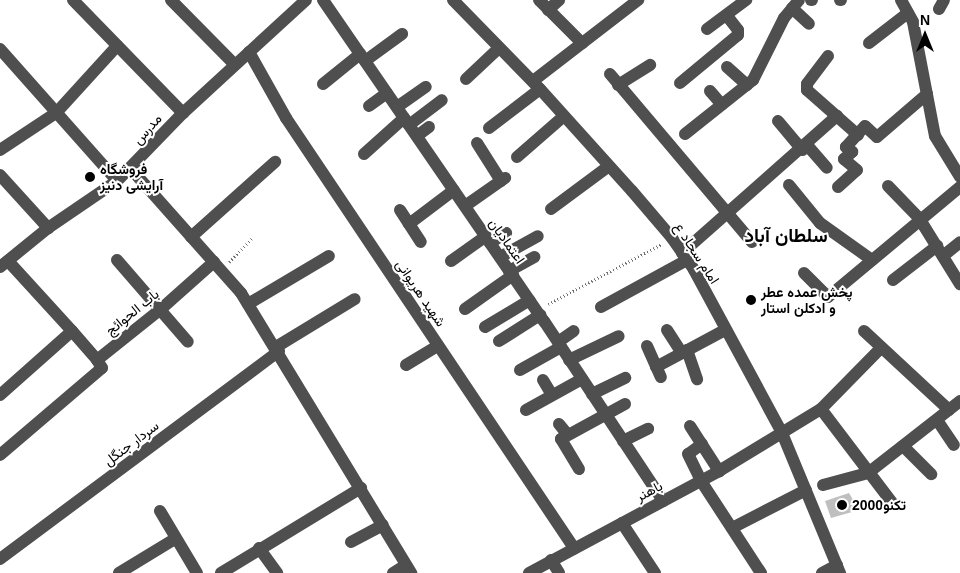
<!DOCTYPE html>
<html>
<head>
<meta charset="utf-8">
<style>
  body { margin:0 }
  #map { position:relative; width:960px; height:573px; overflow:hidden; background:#fff; font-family:Arial,Vazirmatn,sans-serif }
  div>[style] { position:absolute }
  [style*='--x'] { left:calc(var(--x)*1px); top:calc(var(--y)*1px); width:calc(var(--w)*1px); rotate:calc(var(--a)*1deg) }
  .building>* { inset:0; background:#bfbfbf }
  .path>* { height:2.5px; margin-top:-1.25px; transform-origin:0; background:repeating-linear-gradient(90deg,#717171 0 1px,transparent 0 3.5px) }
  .minor>* { height:12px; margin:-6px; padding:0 6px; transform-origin:6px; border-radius:6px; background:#4f4f4f }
  .dots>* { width:14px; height:14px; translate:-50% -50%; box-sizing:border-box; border:2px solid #fff; border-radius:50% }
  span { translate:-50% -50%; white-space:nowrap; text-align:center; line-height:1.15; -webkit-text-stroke:4px #fff; paint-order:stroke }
  .street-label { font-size:14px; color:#000 }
  .poi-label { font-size:14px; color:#000; font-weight:700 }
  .left { translate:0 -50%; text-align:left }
  .district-label { font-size:19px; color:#000; font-weight:700 }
  .north { position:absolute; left:900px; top:10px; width:50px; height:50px; -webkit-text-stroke:4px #fff; paint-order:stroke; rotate:0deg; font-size:14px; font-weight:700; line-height:20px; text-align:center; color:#000 }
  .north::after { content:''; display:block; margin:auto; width:18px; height:22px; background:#000; clip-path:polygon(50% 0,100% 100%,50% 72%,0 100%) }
</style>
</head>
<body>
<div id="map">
  <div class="building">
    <div style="clip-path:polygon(849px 493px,859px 510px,831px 518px,825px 501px)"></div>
  </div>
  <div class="path">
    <div style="--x:229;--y:262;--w:35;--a:-46"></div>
    <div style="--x:548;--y:304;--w:129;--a:-27.8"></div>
  </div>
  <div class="minor">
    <div style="--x:73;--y:0;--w:158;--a:45.8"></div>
    <div style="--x:171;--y:0;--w:91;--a:45.4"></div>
    <div style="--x:323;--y:0;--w:390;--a:55.5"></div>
    <div style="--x:544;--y:321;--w:216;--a:56.5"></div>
    <div style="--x:453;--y:0;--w:124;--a:45.7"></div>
    <div style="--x:540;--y:89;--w:137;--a:48"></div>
    <div style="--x:632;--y:191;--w:62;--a:49.6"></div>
    <div style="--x:672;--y:238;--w:39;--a:55"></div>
    <div style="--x:694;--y:270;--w:185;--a:61.6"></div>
    <div style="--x:782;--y:433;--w:152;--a:67.5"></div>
    <div style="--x:539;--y:0;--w:61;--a:45"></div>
    <div style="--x:811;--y:0;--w:1;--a:0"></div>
    <div style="--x:840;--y:0;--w:1;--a:0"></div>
    <div style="--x:901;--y:0;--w:25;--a:61"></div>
    <div style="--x:913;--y:22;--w:116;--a:79.1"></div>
    <div style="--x:935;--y:136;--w:48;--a:58.6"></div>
    <div style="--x:792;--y:8;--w:23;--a:43"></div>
    <div style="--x:939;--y:9;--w:10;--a:-61"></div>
    <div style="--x:548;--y:10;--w:15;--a:-42"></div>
    <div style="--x:707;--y:29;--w:49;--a:-36.6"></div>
    <div style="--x:869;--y:43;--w:49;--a:-37.6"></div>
    <div style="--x:0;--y:49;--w:176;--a:48.4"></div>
    <div style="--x:249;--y:52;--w:76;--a:60.7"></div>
    <div style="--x:286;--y:118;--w:518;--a:56.19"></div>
    <div style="--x:828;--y:56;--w:35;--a:127"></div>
    <div style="--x:807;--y:84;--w:6;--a:90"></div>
    <div style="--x:807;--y:90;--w:68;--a:41.4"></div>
    <div style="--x:365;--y:61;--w:46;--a:-36.1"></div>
    <div style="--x:727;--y:67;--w:27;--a:42"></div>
    <div style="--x:610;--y:74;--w:220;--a:49.8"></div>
    <div style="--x:466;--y:79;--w:45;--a:-43.2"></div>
    <div style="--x:533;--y:81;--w:133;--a:-37.6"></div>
    <div style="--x:680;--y:83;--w:75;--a:-39.6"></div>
    <div style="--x:738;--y:35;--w:5;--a:-90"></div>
    <div style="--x:738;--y:30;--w:18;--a:-128"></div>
    <div style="--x:323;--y:84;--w:48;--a:-39"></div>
    <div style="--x:618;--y:85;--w:38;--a:-32"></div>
    <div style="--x:710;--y:91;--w:18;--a:49"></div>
    <div style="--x:369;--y:106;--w:22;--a:-36"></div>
    <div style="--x:397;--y:107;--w:35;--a:-35"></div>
    <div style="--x:778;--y:121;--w:38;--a:50"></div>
    <div style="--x:409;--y:125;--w:41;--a:-37.1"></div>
    <div style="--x:489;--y:128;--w:64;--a:-37.4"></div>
    <div style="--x:685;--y:134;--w:87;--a:-38.5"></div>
    <div style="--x:753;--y:80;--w:69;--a:-63.4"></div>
    <div style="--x:784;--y:18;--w:23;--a:-50"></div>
    <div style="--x:417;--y:136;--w:15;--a:-37"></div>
    <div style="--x:477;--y:143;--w:45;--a:57.7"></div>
    <div style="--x:807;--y:145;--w:30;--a:49"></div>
    <div style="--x:0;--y:150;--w:67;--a:-33.5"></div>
    <div style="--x:56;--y:113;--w:91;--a:-47.7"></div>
    <div style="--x:364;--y:154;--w:54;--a:-42"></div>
    <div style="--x:517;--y:157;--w:62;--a:-41.1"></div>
    <div style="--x:131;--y:169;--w:166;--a:48.4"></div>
    <div style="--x:241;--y:293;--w:328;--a:58.7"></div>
    <div style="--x:0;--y:175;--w:72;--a:47.8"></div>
    <div style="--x:789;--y:185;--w:49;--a:50.8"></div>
    <div style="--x:820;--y:223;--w:64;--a:35.4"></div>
    <div style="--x:888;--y:186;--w:45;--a:45.9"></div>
    <div style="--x:919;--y:218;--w:78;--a:58.2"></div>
    <div style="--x:838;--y:187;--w:25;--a:-42"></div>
    <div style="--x:857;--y:170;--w:17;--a:-140"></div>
    <div style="--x:844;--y:159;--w:11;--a:-41"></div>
    <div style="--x:852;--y:152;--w:8;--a:-140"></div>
    <div style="--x:846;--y:147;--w:28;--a:-48"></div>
    <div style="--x:865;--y:126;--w:16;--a:43"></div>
    <div style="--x:877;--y:137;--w:66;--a:-40.7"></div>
    <div style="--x:465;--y:206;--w:49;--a:-35"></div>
    <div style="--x:551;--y:209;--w:72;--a:-36.6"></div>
    <div style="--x:400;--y:210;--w:38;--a:57"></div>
    <div style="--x:409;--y:224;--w:56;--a:-37.1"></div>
    <div style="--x:191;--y:237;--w:113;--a:-41.8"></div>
    <div style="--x:490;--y:243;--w:19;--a:-32"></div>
    <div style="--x:682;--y:253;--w:207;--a:-41.5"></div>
    <div style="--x:943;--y:256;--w:22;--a:-39"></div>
    <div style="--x:500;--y:257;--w:43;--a:-28.9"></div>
    <div style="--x:117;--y:260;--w:108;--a:49.1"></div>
    <div style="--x:451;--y:261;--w:43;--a:-35.5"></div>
    <div style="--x:0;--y:267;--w:62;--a:-39.1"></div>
    <div style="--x:48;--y:228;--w:83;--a:-34.3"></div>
    <div style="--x:117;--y:181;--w:95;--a:-45.9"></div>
    <div style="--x:183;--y:113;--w:167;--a:-42.6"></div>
    <div style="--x:509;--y:271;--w:29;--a:-29"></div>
    <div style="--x:804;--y:273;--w:34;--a:45"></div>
    <div style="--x:828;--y:297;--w:172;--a:-39.8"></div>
    <div style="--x:893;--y:280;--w:56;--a:-37.7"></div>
    <div style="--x:248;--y:304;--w:94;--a:-30.7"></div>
    <div style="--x:601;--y:307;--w:98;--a:-28.7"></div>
    <div style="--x:465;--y:309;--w:59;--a:-35.3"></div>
    <div style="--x:485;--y:327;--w:52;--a:-31"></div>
    <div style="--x:667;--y:330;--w:27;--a:57"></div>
    <div style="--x:72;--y:331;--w:38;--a:49"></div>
    <div style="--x:97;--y:360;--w:82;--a:-38.6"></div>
    <div style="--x:161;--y:309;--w:71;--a:-41.6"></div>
    <div style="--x:864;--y:331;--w:116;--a:42.9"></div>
    <div style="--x:499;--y:341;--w:49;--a:-32.4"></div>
    <div style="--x:558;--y:342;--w:19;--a:-35"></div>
    <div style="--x:647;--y:346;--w:34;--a:66"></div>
    <div style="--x:276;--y:347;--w:92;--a:-31.3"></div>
    <div style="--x:687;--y:350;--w:31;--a:71"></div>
    <div style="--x:569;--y:360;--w:55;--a:-25.6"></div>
    <div style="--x:406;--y:365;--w:35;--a:-31"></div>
    <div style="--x:656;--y:367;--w:78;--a:-28.2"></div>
    <div style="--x:520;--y:370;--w:47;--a:-29.3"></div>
    <div style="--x:543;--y:380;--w:17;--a:59"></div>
    <div style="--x:592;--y:394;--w:37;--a:-26"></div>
    <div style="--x:0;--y:395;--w:96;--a:-41.6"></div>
    <div style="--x:72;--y:331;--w:95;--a:-132.4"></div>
    <div style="--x:821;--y:409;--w:121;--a:52.8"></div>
    <div style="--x:526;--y:410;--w:64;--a:-29"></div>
    <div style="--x:937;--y:420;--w:30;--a:56"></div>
    <div style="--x:559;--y:424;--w:14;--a:51"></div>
    <div style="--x:690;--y:426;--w:54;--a:57.2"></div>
    <div style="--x:623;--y:441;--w:28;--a:-26"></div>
    <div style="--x:702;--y:444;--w:17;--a:144"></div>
    <div style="--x:688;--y:454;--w:30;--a:64"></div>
    <div style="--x:701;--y:481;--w:110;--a:56.9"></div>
    <div style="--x:903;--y:446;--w:40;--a:45"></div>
    <div style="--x:0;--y:455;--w:134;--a:-40.5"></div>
    <div style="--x:102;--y:368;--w:9;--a:-122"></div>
    <div style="--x:579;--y:469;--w:35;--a:-121"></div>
    <div style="--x:561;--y:439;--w:73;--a:-28.7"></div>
    <div style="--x:823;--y:485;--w:47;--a:-14.9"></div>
    <div style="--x:868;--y:473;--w:117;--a:-38"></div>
    <div style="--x:160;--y:511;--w:72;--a:59.2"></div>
    <div style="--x:622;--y:523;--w:60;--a:56.6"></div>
    <div style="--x:732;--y:528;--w:83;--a:-27.2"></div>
    <div style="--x:351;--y:542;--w:36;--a:-28"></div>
    <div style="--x:259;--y:548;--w:31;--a:54"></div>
    <div style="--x:0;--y:559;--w:348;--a:-36.7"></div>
    <div style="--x:551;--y:560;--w:15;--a:58"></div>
    <div style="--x:119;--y:573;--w:66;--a:-31.3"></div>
    <div style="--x:221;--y:573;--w:164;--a:-31.3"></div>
    <div style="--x:393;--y:573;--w:15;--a:-32"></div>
    <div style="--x:529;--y:573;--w:216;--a:-28.2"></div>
    <div style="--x:719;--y:471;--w:119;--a:-31.3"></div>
    <div style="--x:821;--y:409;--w:86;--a:-45.5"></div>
    <div style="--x:822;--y:573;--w:17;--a:-28"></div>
  </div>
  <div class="dots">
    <div style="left:90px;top:177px;background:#000"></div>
    <div style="left:751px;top:300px;background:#000"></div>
    <div style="left:842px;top:505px;background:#000"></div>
  </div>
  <div class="street-label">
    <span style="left:147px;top:129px;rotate:-48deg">مدرس</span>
    <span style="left:507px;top:241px;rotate:55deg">اعتمادیان</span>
    <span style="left:697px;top:253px;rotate:57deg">امام سجاد ع</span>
    <span style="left:421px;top:293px;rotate:56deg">شهید هریوانی</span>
    <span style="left:132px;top:312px;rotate:-39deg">باب الحوائج</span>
    <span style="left:131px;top:443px;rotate:-37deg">سردار جنگل</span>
    <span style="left:649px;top:491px;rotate:-28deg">باهنر</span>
  </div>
  <div class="poi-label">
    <span class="left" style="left:100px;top:177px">فروشگاه<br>آرایشی دنیز</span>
    <span class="left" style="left:761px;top:300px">پخش عمده عطر<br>و ادکلن استار</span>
    <span class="left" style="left:852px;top:505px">تکنو2000</span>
  </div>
  <div class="district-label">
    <span style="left:786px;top:236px">سلطان آباد</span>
  </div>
  <div class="north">N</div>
</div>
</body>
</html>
